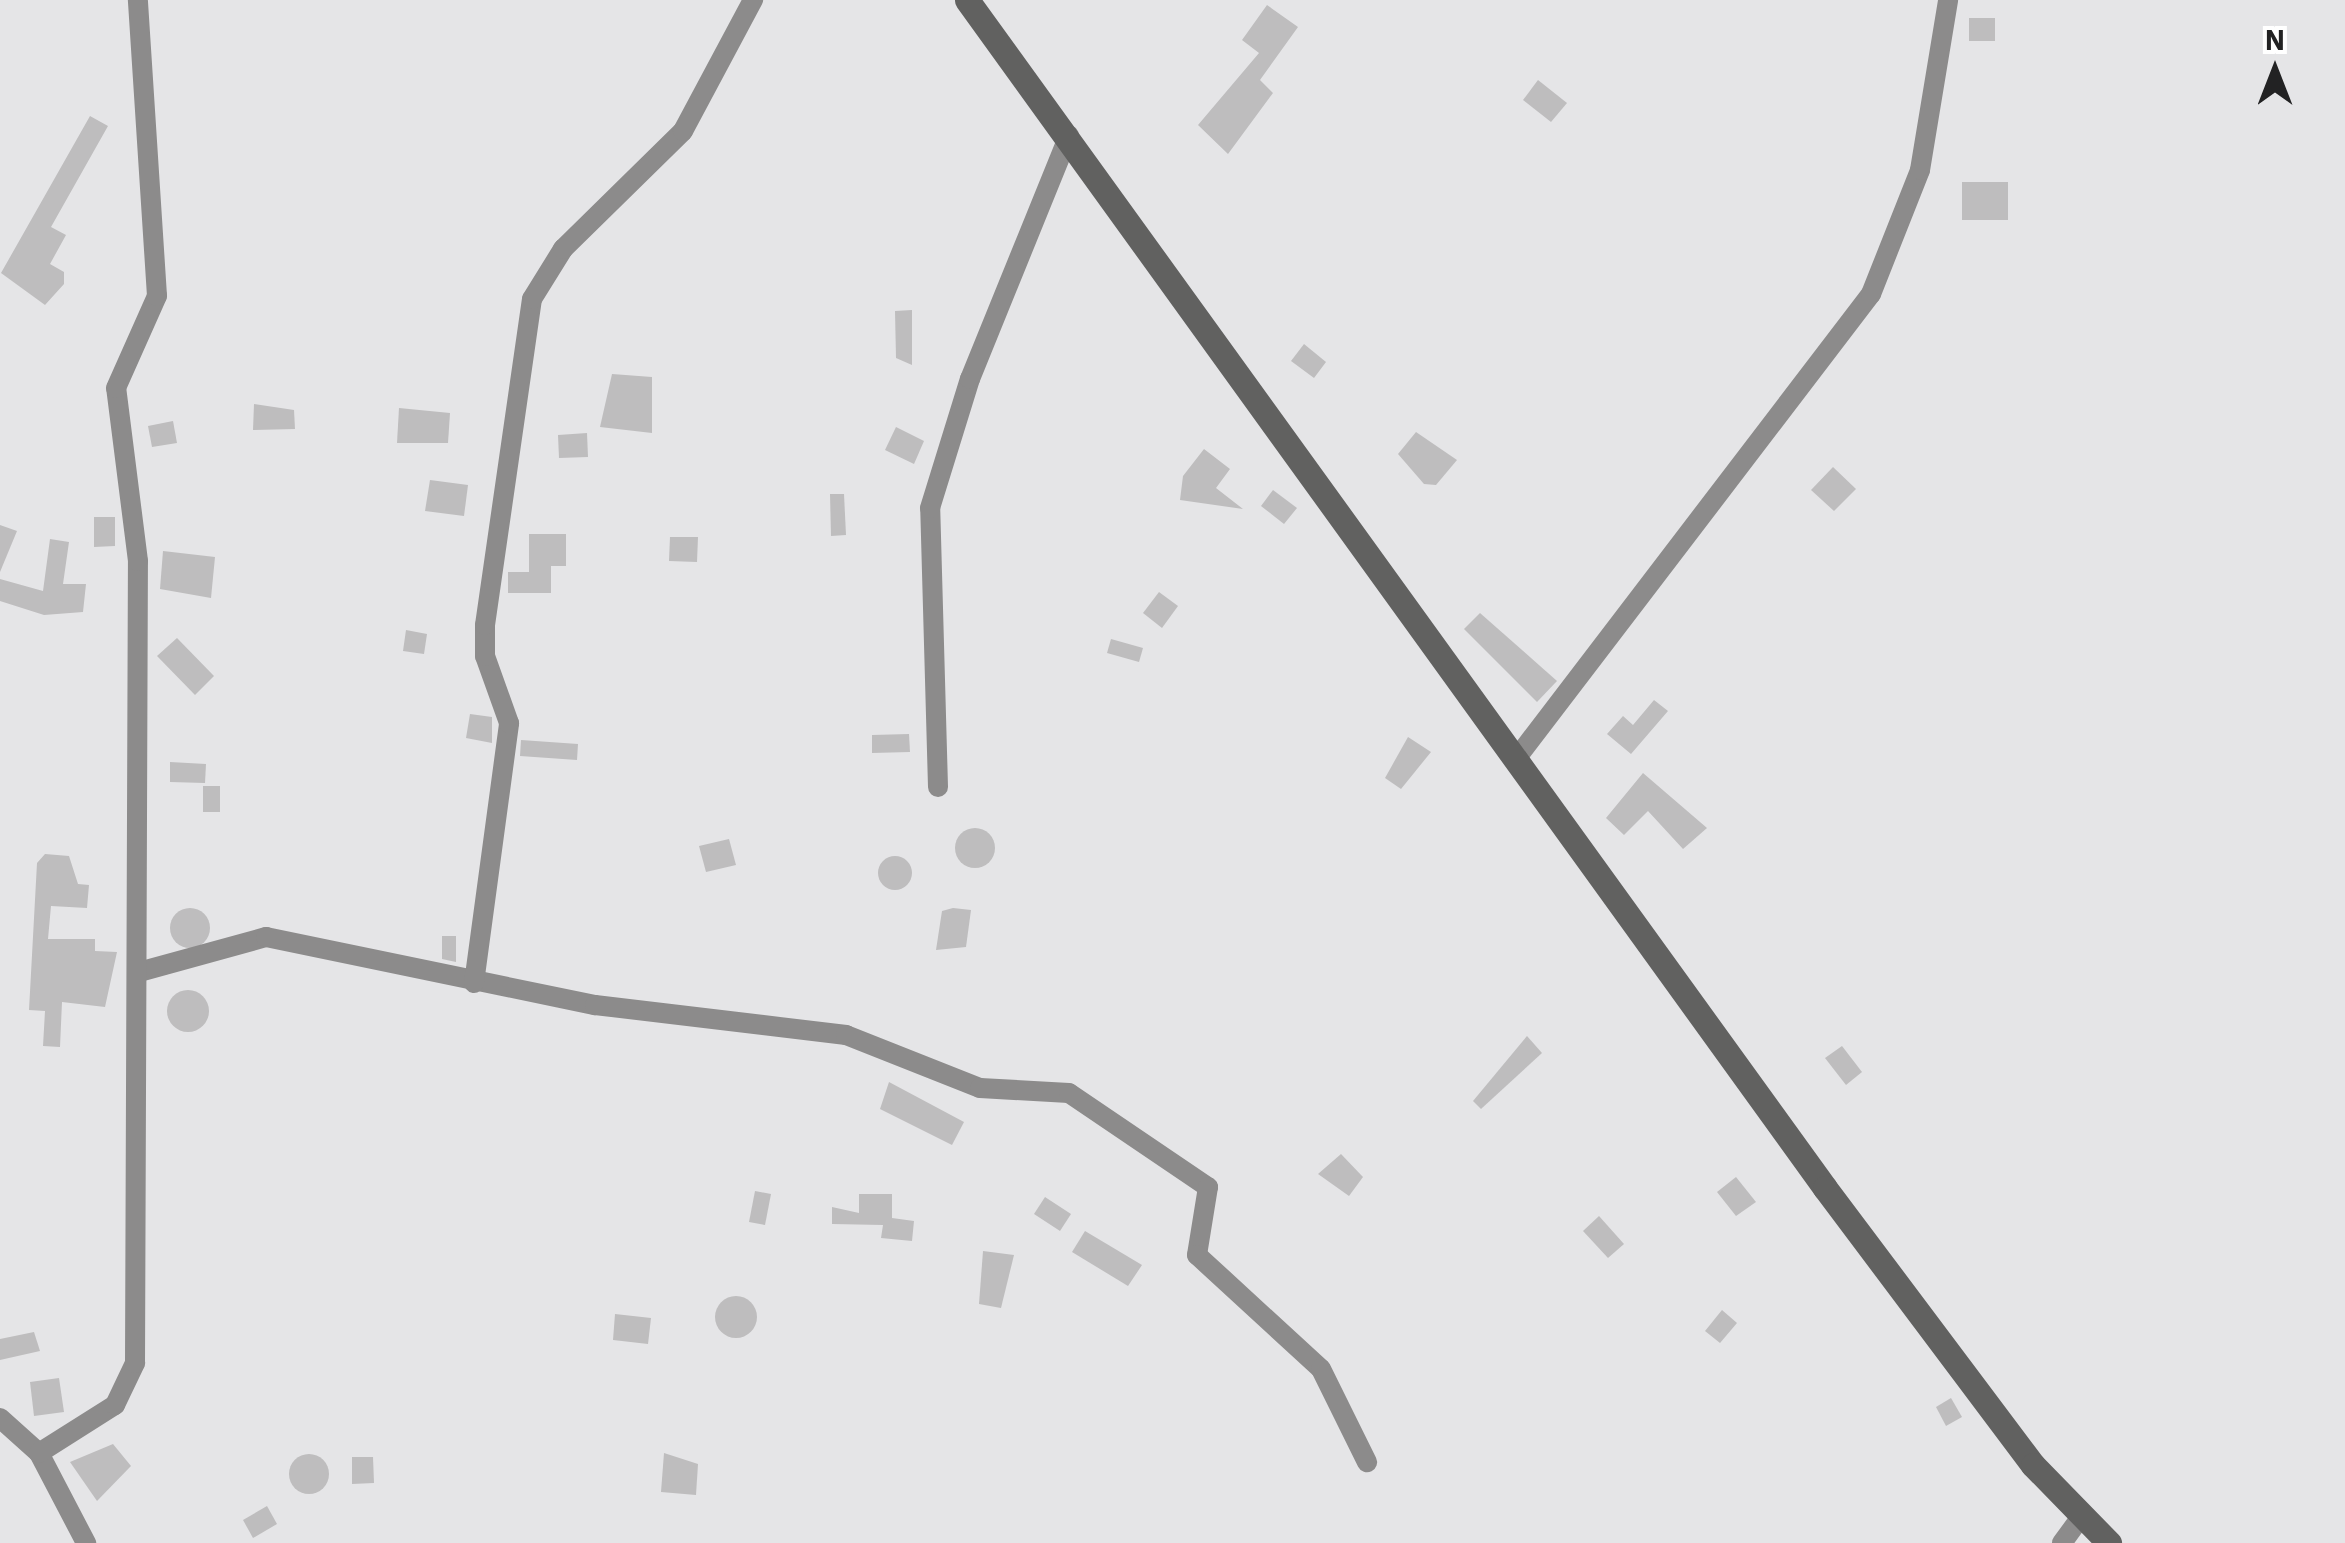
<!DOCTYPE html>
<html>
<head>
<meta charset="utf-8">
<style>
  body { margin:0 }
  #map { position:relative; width:2345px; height:1543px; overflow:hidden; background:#e5e5e7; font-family:"IBM Plex Sans",sans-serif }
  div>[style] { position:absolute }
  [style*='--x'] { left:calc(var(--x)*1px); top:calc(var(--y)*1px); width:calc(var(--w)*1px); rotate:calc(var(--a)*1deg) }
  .building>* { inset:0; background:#bebdbe }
  .round { border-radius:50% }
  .minor>* { height:20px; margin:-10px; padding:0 10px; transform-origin:10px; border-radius:10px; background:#8c8b8b }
  .secondary>* { height:25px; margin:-12.5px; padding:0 12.5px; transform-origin:12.5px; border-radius:12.5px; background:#616160 }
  span { translate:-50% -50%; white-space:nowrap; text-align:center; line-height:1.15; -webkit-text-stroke:10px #fff; paint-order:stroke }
  .north { position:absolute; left:2225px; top:20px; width:100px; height:100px; -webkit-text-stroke:8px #fff; paint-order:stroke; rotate:0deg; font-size:28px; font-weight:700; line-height:40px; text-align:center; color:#222223 }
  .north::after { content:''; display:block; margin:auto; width:35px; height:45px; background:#222223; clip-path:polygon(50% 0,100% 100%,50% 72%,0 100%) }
</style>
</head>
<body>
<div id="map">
  <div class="building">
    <div style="clip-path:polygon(1267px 5px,1298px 27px,1260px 80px,1273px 93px,1228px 154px,1198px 125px,1259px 53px,1242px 40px)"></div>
    <div style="clip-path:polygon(1969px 18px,1995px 18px,1995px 41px,1969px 41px)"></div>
    <div style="clip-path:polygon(1538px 80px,1567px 103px,1551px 122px,1523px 100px)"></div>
    <div style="clip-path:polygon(90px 116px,108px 126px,51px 227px,66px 235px,50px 264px,64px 272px,64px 284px,45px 305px,1px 273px)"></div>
    <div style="clip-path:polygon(1962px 182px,2008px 182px,2008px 220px,1962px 220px)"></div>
    <div style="clip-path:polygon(912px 310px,912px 365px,896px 358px,895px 311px)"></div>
    <div style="clip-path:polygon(1304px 344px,1326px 362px,1314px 378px,1291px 361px)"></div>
    <div style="clip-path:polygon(612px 374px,652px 377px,652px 433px,600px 427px)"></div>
    <div style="clip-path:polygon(254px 404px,294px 410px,295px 429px,253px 430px)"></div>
    <div style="clip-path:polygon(399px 408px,450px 413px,448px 443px,397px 443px)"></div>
    <div style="clip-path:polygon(173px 421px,177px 443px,152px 447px,148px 426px)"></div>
    <div style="clip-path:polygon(896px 427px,924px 441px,914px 464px,885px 450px)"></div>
    <div style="clip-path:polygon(1416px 432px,1457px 460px,1436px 485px,1424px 484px,1398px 454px)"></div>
    <div style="clip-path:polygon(587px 433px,588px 457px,559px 458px,558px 435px)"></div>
    <div style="clip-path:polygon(1204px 449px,1230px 469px,1216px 488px,1243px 509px,1180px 500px,1183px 476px)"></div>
    <div style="clip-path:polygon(1833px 467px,1856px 489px,1834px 511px,1811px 490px)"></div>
    <div style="clip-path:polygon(430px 480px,468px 485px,464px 516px,425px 511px)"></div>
    <div style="clip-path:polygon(1273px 490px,1297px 508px,1284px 524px,1261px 506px)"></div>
    <div style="clip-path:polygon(830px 494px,844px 494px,846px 535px,831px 536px)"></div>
    <div style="clip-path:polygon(94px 517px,115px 517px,115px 546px,94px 547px)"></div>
    <div style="clip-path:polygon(0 525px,17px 531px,0 572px)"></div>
    <div style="clip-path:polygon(529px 534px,566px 534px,566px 566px,551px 566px,551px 593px,508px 593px,508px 572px,529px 572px)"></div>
    <div style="clip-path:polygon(670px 537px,698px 537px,697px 562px,669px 561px)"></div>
    <div style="clip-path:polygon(50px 539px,69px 542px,63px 584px,86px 584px,83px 612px,44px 615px,0 601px,0 579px,43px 591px)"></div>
    <div style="clip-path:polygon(163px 551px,215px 557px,211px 598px,160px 589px)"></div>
    <div style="clip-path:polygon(1159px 592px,1178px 606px,1162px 628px,1143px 613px)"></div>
    <div style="clip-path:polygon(1480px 613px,1557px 681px,1537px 702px,1464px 629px)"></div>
    <div style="clip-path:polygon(406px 630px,427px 634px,424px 654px,403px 651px)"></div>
    <div style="clip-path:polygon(177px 638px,214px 676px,195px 695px,157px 656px)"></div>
    <div style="clip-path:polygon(1111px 639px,1143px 648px,1139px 662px,1107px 653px)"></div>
    <div style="clip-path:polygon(1654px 700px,1668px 711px,1631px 754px,1607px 734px,1623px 716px,1633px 725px)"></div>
    <div style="clip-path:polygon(470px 714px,492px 717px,492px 743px,466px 738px)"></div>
    <div style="clip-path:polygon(909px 734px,910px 752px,872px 753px,872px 735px)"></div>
    <div style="clip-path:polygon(1408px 737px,1431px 752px,1401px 789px,1385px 778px)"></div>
    <div style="clip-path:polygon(521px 740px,578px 744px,577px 760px,520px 756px)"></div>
    <div style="clip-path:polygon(170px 762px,206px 764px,205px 783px,170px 782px)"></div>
    <div style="clip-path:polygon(1643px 773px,1707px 828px,1683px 849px,1648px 811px,1624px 835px,1606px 818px)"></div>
    <div style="clip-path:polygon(203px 786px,220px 786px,220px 812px,203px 812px)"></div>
    <div class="round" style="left:955px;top:828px;width:40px;height:40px"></div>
    <div style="clip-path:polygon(729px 839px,736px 865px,706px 872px,699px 846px)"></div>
    <div style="clip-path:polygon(45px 854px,69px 856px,78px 884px,89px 885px,87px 908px,51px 906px,48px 939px,95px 939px,95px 951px,117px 952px,105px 1007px,62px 1002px,60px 1047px,43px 1046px,45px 1011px,29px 1010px,37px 863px)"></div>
    <div class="round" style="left:878px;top:856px;width:34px;height:34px"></div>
    <div style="clip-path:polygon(953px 908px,971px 910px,966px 947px,936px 950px,942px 911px)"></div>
    <div class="round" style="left:170px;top:908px;width:40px;height:40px"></div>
    <div style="clip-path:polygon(442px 936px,456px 936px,456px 962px,442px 959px)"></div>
    <div class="round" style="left:167px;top:990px;width:42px;height:42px"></div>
    <div style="clip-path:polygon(1527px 1036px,1542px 1053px,1481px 1109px,1473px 1101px)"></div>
    <div style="clip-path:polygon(1842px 1046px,1862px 1072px,1846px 1085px,1825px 1058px)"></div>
    <div style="clip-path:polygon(889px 1082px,964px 1122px,952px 1145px,880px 1109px)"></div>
    <div style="clip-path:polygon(1341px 1154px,1363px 1177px,1349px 1196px,1318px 1174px)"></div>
    <div style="clip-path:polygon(1736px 1177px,1756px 1202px,1736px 1216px,1717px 1192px)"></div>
    <div style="clip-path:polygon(755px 1191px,771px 1194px,765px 1225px,749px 1222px)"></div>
    <div style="clip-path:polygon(859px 1194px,892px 1194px,892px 1218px,914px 1221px,912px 1241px,881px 1238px,883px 1225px,832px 1224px,832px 1207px,859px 1213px)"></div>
    <div style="clip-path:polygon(1045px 1197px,1071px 1214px,1060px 1231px,1034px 1214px)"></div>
    <div style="clip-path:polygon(1599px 1216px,1624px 1244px,1608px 1258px,1583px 1231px)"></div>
    <div style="clip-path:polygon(1085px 1231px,1142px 1265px,1128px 1286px,1072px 1252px)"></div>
    <div style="clip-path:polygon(983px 1251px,1014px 1255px,1001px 1308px,979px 1304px)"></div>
    <div class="round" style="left:715px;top:1296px;width:42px;height:42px"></div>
    <div style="clip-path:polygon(1722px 1310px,1737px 1323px,1720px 1343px,1705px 1331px)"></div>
    <div style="clip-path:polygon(615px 1314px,651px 1318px,648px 1344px,613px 1340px)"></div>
    <div style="clip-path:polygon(34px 1332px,40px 1351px,0 1360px,0 1339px)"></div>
    <div style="clip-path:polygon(59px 1378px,64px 1412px,34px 1416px,30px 1382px)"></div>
    <div style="clip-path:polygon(1951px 1398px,1962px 1417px,1946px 1426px,1936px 1407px)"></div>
    <div style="clip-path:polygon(113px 1444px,131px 1466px,97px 1501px,70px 1462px)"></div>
    <div style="clip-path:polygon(664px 1453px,698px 1464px,696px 1495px,661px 1492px)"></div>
    <div class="round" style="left:289px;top:1454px;width:40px;height:40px"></div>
    <div style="clip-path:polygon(352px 1457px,373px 1457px,374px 1483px,352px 1484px)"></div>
    <div style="clip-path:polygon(267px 1506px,277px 1524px,253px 1538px,243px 1520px)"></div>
  </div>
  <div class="minor">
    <div style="--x:1519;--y:755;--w:580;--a:-52.64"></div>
    <div style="--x:1871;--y:294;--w:133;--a:-68.4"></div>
    <div style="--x:1920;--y:170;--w:172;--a:-80.6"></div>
    <div style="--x:938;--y:787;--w:279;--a:-91.6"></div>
    <div style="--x:930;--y:508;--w:135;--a:-72.8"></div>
    <div style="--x:970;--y:379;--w:263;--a:-67.9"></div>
    <div style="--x:139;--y:972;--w:132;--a:-15.4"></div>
    <div style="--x:266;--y:937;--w:336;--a:11.7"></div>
    <div style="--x:595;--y:1005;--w:253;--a:6.8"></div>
    <div style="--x:846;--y:1035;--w:144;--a:21.6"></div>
    <div style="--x:980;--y:1088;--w:89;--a:3.2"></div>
    <div style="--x:1069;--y:1093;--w:168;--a:34.1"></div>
    <div style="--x:1208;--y:1187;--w:69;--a:99.2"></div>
    <div style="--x:1197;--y:1255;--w:168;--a:42.6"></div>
    <div style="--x:1321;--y:1369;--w:104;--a:63.7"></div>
    <div style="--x:474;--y:983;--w:262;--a:-82.3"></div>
    <div style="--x:509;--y:723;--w:71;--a:-109.7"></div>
    <div style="--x:485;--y:656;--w:31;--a:-90"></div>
    <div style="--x:485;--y:625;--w:329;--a:-81.8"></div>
    <div style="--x:532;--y:299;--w:59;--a:-58.2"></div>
    <div style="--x:563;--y:249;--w:168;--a:-44.5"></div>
    <div style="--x:683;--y:131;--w:149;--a:-61.9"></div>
    <div style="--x:0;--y:1418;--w:52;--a:41.9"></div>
    <div style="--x:39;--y:1453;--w:102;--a:62.4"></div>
    <div style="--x:39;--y:1453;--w:90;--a:-32.3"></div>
    <div style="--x:115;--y:1405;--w:47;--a:-64.5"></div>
    <div style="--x:135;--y:1363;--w:802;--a:-89.79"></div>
    <div style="--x:138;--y:561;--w:174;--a:-97.2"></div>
    <div style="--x:116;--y:388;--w:101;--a:-66"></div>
    <div style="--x:157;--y:296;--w:297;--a:-93.7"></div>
    <div style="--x:2062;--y:1543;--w:36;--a:-54"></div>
  </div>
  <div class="secondary">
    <div style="--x:967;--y:0;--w:1465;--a:54.16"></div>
    <div style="--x:1825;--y:1188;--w:346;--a:53.1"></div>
    <div style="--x:2033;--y:1465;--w:109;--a:45.7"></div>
  </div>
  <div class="north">N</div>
</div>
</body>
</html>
